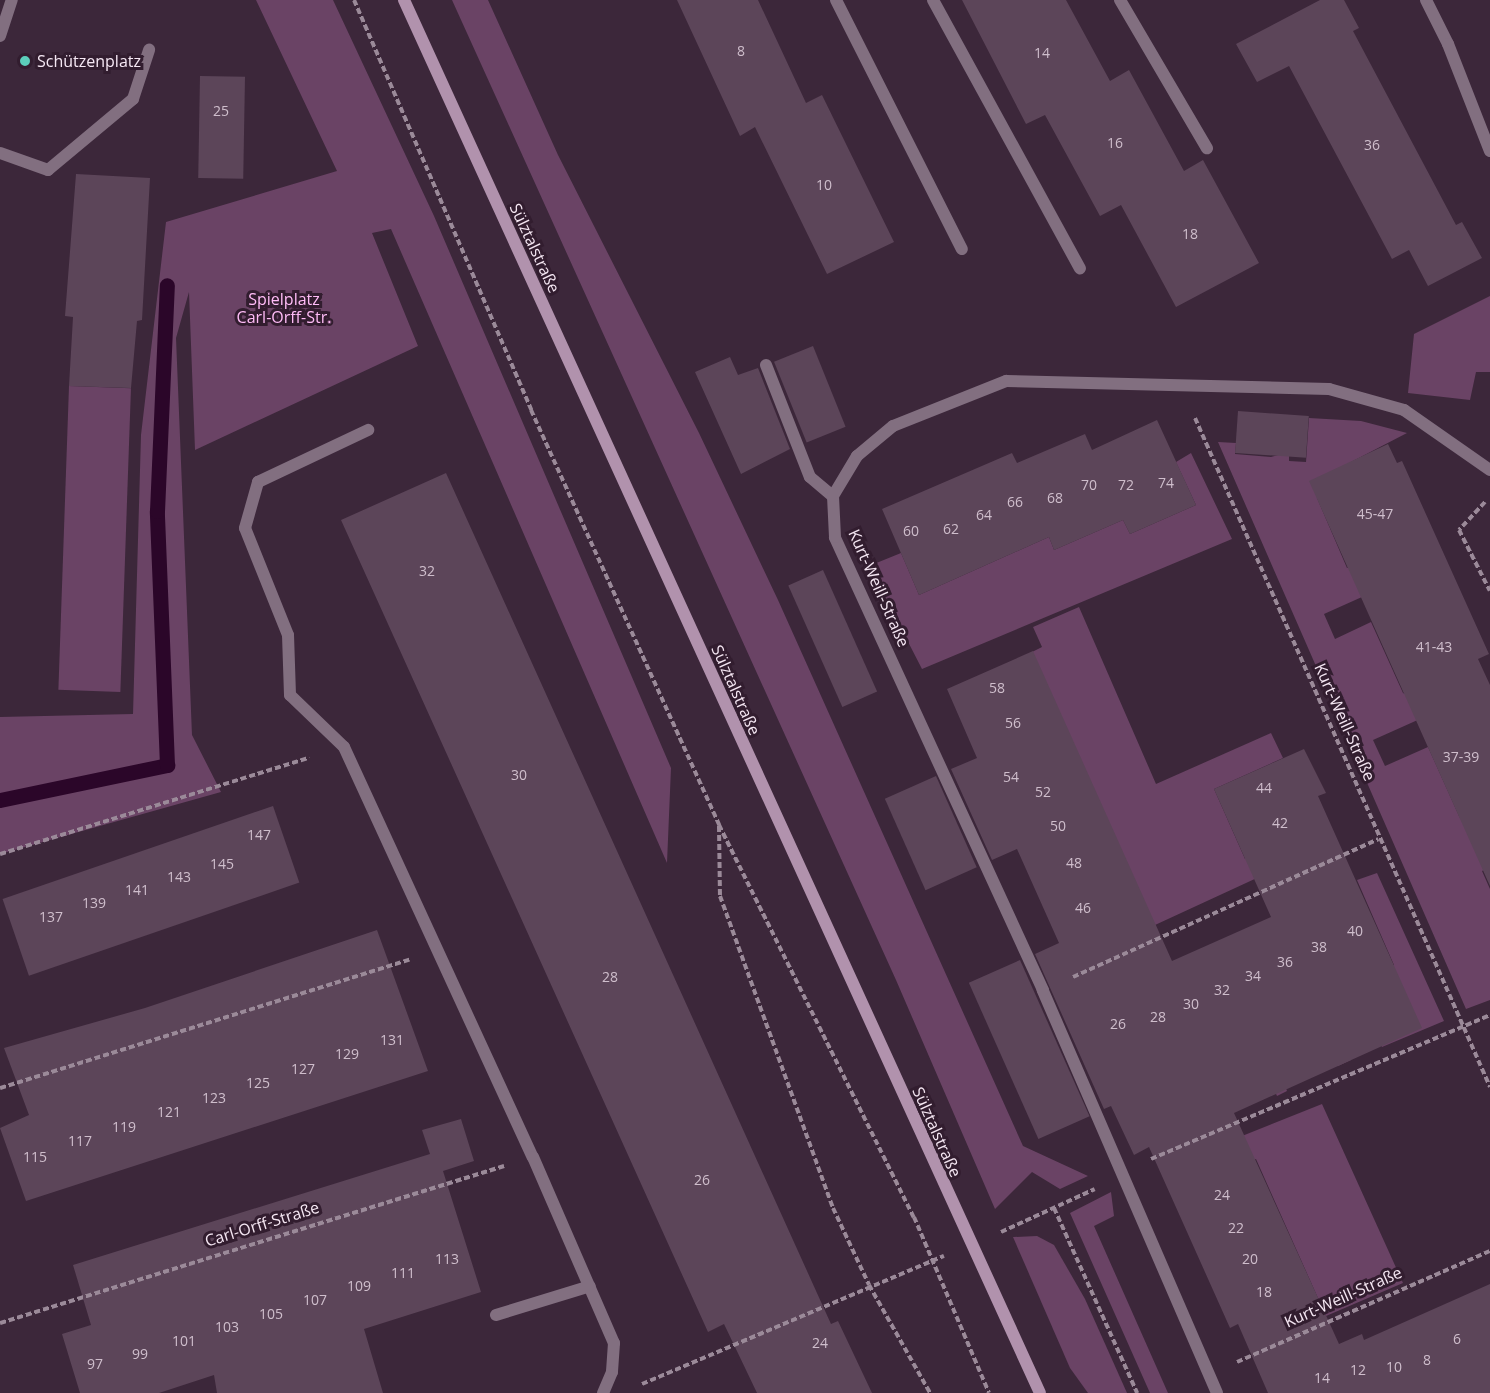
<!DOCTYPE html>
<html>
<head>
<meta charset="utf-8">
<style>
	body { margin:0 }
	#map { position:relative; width:1490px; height:1393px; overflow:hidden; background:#3c273a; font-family:"Open Sans",sans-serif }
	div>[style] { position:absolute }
	.green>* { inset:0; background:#6a4365; transform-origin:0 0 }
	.stream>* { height:15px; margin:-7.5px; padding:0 7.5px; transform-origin:7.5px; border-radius:7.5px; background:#2b0629 }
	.building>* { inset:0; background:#5c4559; transform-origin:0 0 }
	.path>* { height:4px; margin-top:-2px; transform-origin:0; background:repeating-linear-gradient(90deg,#9b8a99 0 6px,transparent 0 9px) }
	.lane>* { height:12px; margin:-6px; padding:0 6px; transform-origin:6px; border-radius:6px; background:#826f80 }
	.street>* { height:12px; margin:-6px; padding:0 6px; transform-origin:6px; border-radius:6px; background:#826f80 }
	.secondary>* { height:12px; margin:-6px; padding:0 6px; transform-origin:6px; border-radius:6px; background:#b192ad }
	.dots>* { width:16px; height:16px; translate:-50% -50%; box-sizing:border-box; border:3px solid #321d2f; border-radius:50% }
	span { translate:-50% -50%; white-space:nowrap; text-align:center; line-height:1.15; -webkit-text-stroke:6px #321d2f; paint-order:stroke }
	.number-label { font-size:14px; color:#cfbecc }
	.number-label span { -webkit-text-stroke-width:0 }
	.poi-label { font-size:16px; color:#f5e7f3 }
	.left { translate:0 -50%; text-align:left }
	.street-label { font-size:16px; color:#f5e7f3 }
	.park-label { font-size:16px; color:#ffbcf7 }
</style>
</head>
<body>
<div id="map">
	<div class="green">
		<div style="clip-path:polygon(256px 0,333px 0,434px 216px,671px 768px,667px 863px,391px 229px,372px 233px,418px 346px,195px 450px,189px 292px,176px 338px,192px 735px,221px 792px,0 854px,0 717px,133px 714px,141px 435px,166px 222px,337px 171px)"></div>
		<div style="clip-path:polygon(452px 0,488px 0,558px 155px,699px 433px,778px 600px,1023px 1146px,1088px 1176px,1060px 1189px,1032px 1172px,995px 1209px,896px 980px)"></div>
		<div style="clip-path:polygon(1490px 296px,1490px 372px,1476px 372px,1470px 400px,1408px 393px,1414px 334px)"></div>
		<div style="left:69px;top:386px;width:62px;height:304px;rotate:2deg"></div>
		<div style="clip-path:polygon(1309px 418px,1361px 421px,1407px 433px,1351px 462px,1317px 498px,1347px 568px,1387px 552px,1382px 588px,1324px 614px,1335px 639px,1371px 622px,1403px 693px,1440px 710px,1373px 740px,1385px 766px,1428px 747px,1459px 816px,1490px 867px,1482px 871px,1490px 889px,1490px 1000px,1466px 1009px,1218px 442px,1236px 443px,1235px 454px,1271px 457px,1289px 452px,1289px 461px,1306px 462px)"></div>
		<div style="clip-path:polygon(1191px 453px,1232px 539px,922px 669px,869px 566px,901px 553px,919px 595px,1049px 537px,1054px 550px,1123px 520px,1130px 534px,1196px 505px,1176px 462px)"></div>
		<div style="clip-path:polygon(1079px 607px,1156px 784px,1271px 733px,1283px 758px,1214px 789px,1245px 859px,1290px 840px,1300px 858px,1155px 925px,1032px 652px,1042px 647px,1033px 627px)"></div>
		<div style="clip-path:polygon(1377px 873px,1444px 1021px,1382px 1047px,1373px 1026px,1342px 1039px,1351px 1060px,1338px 1066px,1330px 1046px,1279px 1071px,1287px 1091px,1277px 1096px,1269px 1078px,1129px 1143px,1090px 1054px,1287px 1011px,1394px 965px,1357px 880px)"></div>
		<div style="clip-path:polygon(1322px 1104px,1403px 1283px,1326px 1316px,1256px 1159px,1231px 1170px,1222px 1144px)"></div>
		<div style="clip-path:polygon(1111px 1192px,1114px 1216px,1094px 1226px,1168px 1393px,1150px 1393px,1070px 1213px)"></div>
		<div style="clip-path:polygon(1037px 1236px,1054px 1245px,1085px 1299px,1127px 1393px,1088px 1393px,1070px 1368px,1013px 1237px)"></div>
	</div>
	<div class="stream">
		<div style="left:0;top:800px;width:171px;rotate:-11.8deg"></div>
		<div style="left:167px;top:765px;width:254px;rotate:-92.3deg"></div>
		<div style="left:157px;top:511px;width:226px;rotate:-87.5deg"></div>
	</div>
	<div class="building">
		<div style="clip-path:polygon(677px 0,758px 0,806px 103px,822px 95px,894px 242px,827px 274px,755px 127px,740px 136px)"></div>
		<div style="clip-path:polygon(962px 0,1066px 0,1110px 81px,1129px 70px,1184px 171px,1203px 160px,1259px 263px,1176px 307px,1121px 205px,1100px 216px,1045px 115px,1026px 124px)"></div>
		<div style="clip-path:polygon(1320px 0,1344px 0,1359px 28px,1353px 31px,1456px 225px,1462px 222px,1482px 258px,1428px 286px,1409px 250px,1392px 259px,1289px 66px,1257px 82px,1236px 44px)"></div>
		<div style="left:200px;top:76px;width:45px;height:102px;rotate:1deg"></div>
		<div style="clip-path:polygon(76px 174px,150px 178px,142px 320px,137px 321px,131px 388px,69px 386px,73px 317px,65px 316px)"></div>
		<div style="left:813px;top:346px;width:87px;height:42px;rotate:68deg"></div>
		<div style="clip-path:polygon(730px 357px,738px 375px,758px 368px,790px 449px,741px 474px,695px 372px)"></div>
		<div style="left:1238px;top:411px;width:71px;height:42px;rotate:4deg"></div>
		<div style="clip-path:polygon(1157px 420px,1196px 505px,1130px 534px,1123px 520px,1054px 550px,1049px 537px,919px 595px,882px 509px,1012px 453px,1017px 463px,1085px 434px,1092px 450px)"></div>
		<div style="clip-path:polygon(1388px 444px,1397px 463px,1402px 461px,1489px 654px,1478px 659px,1490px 685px,1490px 886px,1309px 481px)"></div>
		<div style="clip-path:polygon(446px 473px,831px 1324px,838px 1321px,872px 1393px,757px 1393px,724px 1324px,708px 1332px,341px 520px)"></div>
		<div style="left:823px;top:570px;width:133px;height:38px;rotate:66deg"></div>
		<div style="clip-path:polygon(1033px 651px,1172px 961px,1271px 917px,1214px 789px,1304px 749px,1326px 793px,1318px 796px,1422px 1028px,1234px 1113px,1339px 1344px,1362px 1334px,1364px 1340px,1490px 1284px,1490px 1393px,1268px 1393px,1238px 1324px,1230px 1328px,1149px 1147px,1134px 1155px,1111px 1106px,1104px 1109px,1035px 954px,1059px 943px,1017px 849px,992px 860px,951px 769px,977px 758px,947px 689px)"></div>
		<div style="left:936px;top:776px;width:100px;height:56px;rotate:66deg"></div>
		<div style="left:273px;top:806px;width:81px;height:286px;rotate:71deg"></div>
		<div style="clip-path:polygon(377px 930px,428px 1071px,26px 1201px,0 1128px,29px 1115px,4px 1048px,145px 1008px)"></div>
		<div style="left:1020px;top:960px;width:171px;height:56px;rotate:66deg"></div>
		<div style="clip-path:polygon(461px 1119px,474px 1161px,443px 1171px,481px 1292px,364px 1329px,383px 1393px,217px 1393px,214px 1375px,159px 1393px,80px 1393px,62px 1334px,91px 1325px,73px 1265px,430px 1154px,422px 1130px)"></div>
	</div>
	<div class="path">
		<div style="left:354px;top:0;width:447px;rotate:66.6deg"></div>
		<div style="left:531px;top:410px;width:456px;rotate:65.6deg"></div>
		<div style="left:719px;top:825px;width:438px;rotate:63.6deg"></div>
		<div style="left:914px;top:1217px;width:191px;rotate:66.9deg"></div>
		<div style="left:1195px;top:418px;width:731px;rotate:66.2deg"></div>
		<div style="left:1485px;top:502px;width:38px;rotate:133deg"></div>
		<div style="left:1459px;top:530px;width:68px;rotate:63.1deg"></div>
		<div style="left:719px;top:826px;width:70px;rotate:89.2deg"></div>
		<div style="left:720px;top:896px;width:332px;rotate:70.1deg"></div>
		<div style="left:833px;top:1208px;width:85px;rotate:64.9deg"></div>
		<div style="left:869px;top:1285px;width:124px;rotate:60.5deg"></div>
		<div style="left:0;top:854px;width:324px;rotate:-17.3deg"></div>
		<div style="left:1073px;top:977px;width:335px;rotate:-24.3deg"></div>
		<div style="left:0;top:1088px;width:429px;rotate:-17.4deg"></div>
		<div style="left:1151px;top:1159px;width:368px;rotate:-23deg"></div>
		<div style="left:1054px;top:1208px;width:203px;rotate:65.8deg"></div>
		<div style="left:1001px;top:1232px;width:103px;rotate:-24.6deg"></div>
		<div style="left:0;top:1323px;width:528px;rotate:-17.3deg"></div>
		<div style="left:1237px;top:1362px;width:276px;rotate:-23.7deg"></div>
		<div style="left:642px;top:1384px;width:328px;rotate:-23deg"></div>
	</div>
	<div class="lane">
		<div style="left:836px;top:0;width:279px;rotate:63.2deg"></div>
		<div style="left:933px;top:0;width:306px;rotate:61.3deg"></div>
		<div style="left:1120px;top:0;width:172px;rotate:59.6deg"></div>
		<div style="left:0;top:36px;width:38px;rotate:-72deg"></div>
		<div style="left:766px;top:365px;width:120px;rotate:68.6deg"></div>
		<div style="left:810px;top:477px;width:30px;rotate:40deg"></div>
		<div style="left:290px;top:695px;width:60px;rotate:-91.9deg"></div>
		<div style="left:288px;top:635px;width:115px;rotate:-111.9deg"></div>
		<div style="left:245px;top:528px;width:48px;rotate:-74.2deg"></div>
		<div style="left:258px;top:482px;width:122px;rotate:-25.3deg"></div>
		<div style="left:496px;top:1315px;width:98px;rotate:-17.1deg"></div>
	</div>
	<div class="street">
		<div style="left:1426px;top:0;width:49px;rotate:63.4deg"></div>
		<div style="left:1448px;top:44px;width:115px;rotate:68.6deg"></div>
		<div style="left:0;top:153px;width:51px;rotate:19.5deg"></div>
		<div style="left:48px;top:170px;width:111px;rotate:-39.9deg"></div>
		<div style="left:133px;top:99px;width:52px;rotate:-71.9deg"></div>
		<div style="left:290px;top:695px;width:75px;rotate:43.9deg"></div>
		<div style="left:344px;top:747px;width:451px;rotate:65.3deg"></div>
		<div style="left:533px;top:1157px;width:203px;rotate:66.5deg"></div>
		<div style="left:614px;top:1343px;width:29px;rotate:94deg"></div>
		<div style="left:612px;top:1372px;width:23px;rotate:113deg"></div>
		<div style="left:1217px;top:1393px;width:439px;rotate:-113.4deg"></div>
		<div style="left:1043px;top:990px;width:498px;rotate:-114.7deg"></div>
		<div style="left:835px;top:537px;width:41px;rotate:-92.8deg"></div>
		<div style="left:833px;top:496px;width:47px;rotate:-59deg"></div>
		<div style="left:857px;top:456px;width:47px;rotate:-39.8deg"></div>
		<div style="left:893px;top:426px;width:122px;rotate:-21.7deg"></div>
		<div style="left:1006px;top:381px;width:323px;rotate:1.4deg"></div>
		<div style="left:1329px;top:389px;width:78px;rotate:15.6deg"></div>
		<div style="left:1404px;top:410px;width:105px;rotate:34.9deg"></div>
	</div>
	<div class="secondary">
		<div style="left:404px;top:0;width:1531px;rotate:65.46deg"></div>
	</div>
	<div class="dots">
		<div style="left:25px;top:61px;background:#5ccebb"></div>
	</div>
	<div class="number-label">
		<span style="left:741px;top:51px">8</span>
		<span style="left:1042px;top:53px">14</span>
		<span style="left:221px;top:111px">25</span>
		<span style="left:1115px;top:143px">16</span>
		<span style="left:1372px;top:145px">36</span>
		<span style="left:824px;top:185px">10</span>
		<span style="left:1190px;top:234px">18</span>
		<span style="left:1166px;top:483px">74</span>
		<span style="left:1089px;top:485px">70</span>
		<span style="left:1126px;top:485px">72</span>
		<span style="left:1055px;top:498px">68</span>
		<span style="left:1015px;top:502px">66</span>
		<span style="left:1375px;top:514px">45-47</span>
		<span style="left:984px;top:515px">64</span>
		<span style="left:951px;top:529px">62</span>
		<span style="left:911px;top:531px">60</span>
		<span style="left:427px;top:571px">32</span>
		<span style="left:1434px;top:647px">41-43</span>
		<span style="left:997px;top:688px">58</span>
		<span style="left:1013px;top:723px">56</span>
		<span style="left:1461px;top:757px">37-39</span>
		<span style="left:519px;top:775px">30</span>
		<span style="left:1011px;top:777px">54</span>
		<span style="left:1264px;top:788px">44</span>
		<span style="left:1043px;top:792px">52</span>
		<span style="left:1280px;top:823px">42</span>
		<span style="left:1058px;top:826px">50</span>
		<span style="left:259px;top:835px">147</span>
		<span style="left:1074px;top:863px">48</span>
		<span style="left:222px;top:864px">145</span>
		<span style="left:179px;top:877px">143</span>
		<span style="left:137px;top:890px">141</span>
		<span style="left:94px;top:903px">139</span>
		<span style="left:1083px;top:908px">46</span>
		<span style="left:51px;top:917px">137</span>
		<span style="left:1355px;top:931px">40</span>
		<span style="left:1319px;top:947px">38</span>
		<span style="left:1285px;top:962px">36</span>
		<span style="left:1253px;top:976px">34</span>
		<span style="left:610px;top:977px">28</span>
		<span style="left:1222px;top:990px">32</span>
		<span style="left:1191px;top:1004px">30</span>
		<span style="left:1158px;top:1017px">28</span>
		<span style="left:1118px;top:1024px">26</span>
		<span style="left:392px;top:1040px">131</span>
		<span style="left:347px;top:1054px">129</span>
		<span style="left:303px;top:1069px">127</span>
		<span style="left:258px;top:1083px">125</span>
		<span style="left:214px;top:1098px">123</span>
		<span style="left:169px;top:1112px">121</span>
		<span style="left:124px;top:1127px">119</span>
		<span style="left:80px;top:1141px">117</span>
		<span style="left:35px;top:1157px">115</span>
		<span style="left:702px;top:1180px">26</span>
		<span style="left:1222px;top:1195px">24</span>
		<span style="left:1236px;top:1228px">22</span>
		<span style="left:447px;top:1259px">113</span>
		<span style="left:1250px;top:1259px">20</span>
		<span style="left:403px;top:1273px">111</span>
		<span style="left:359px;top:1286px">109</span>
		<span style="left:1264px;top:1292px">18</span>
		<span style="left:315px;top:1300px">107</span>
		<span style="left:271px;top:1314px">105</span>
		<span style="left:227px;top:1327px">103</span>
		<span style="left:1457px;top:1339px">6</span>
		<span style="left:184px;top:1341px">101</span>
		<span style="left:820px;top:1343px">24</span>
		<span style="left:140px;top:1354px">99</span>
		<span style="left:1427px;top:1360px">8</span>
		<span style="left:95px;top:1364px">97</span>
		<span style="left:1394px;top:1367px">10</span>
		<span style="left:1358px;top:1370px">12</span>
		<span style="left:1322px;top:1378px">14</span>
	</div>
	<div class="poi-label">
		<span class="left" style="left:37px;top:61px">Schützenplatz</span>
	</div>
	<div class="street-label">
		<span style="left:535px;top:248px;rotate:65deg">Sülztalstraße</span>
		<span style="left:879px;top:588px;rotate:66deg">Kurt-Weill-Straße</span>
		<span style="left:736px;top:690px;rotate:66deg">Sülztalstraße</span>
		<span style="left:1345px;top:722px;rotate:66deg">Kurt-Weill-Straße</span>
		<span style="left:937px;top:1132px;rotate:66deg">Sülztalstraße</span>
		<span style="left:262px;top:1224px;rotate:-17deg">Carl-Orff-Straße</span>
		<span style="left:1343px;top:1297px;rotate:-24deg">Kurt-Weill-Straße</span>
	</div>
	<div class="park-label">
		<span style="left:284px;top:308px">Spielplatz<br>Carl-Orff-Str.</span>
	</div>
</div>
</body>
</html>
